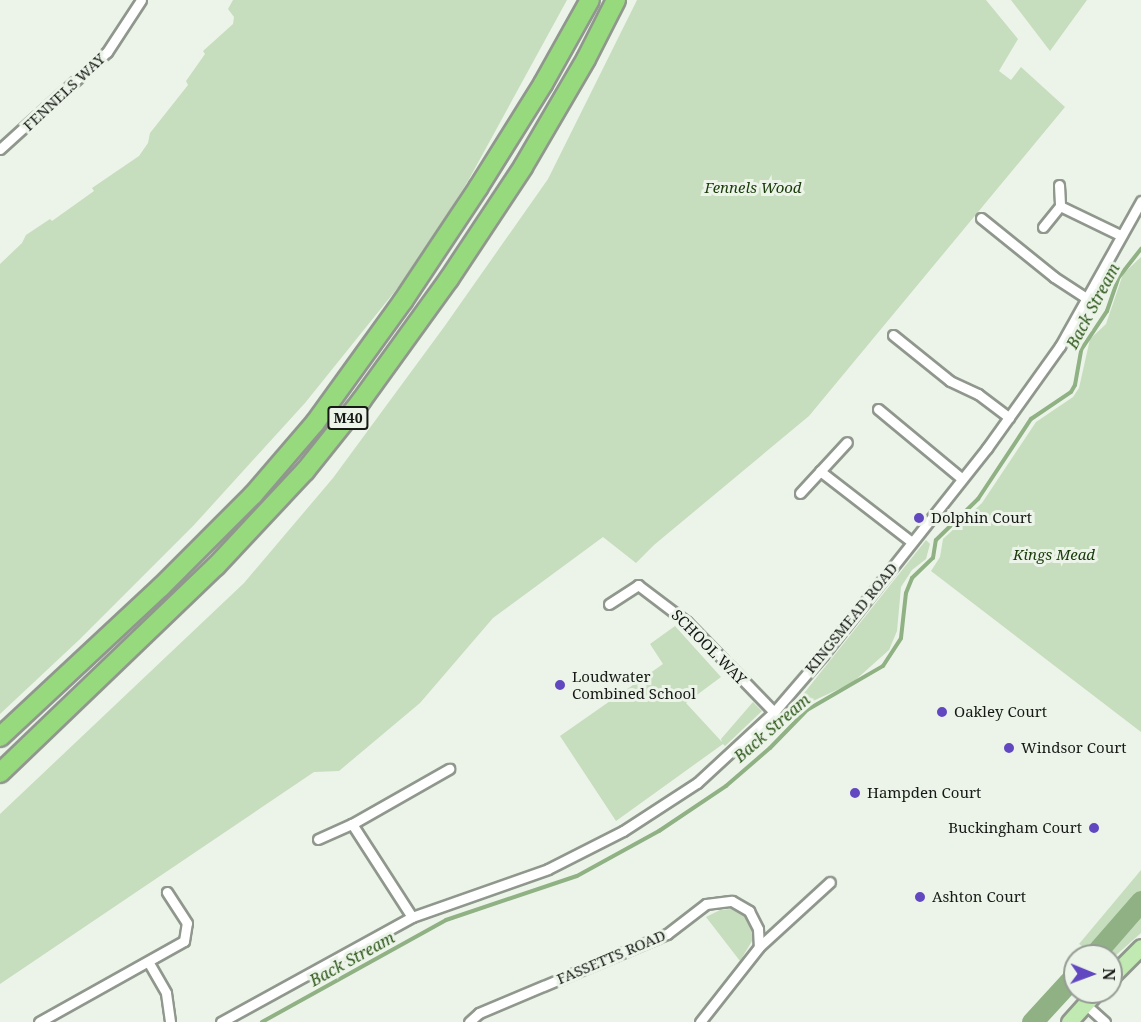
<!DOCTYPE html>
<html>
<head>
<meta charset="utf-8">
<style>
	body { margin:0 }
	#map { position:relative; width:1141px; height:1022px; overflow:hidden; background:#ecf4e9; font-family:"Noto Serif",serif }
	div>[style] { position:absolute }
	.green>* { inset:0; background:#c6ddbe }
	.stream>* { height:4px; margin:-2px; padding:0 2px; transform-origin:2px; border-radius:2px; background:#8fb183 }
	.river>* { height:21px; margin:-10.5px; padding:0 10.5px; transform-origin:10.5px; border-radius:10.5px; background:#8fb183 }
	.roads { filter:drop-shadow(2px 0 #90978d) drop-shadow(-2px 0 #90978d) drop-shadow(0 2px #90978d) drop-shadow(0 -2px #90978d) }
	.street>* { height:9px; margin:-4.5px; padding:0 4.5px; transform-origin:4.5px; border-radius:4.5px; background:#fff }
	.primary>* { height:15px; margin:-7.5px; padding:0 7.5px; transform-origin:7.5px; border-radius:7.5px; background:#c1e9b2 }
	.highway>* { height:18px; margin:-9px; padding:0 9px; transform-origin:9px; border-radius:9px; background:#97da7e }
	.dots>* { width:16px; height:16px; translate:-50% -50%; box-sizing:border-box; border:3px solid #ecf4e9; border-radius:50% }
	span { translate:-50% -50%; white-space:nowrap; text-align:center; line-height:1.15; -webkit-text-stroke:6px #ecf4e9; paint-order:stroke }
	.shield-label span { padding:2px 4px; background:#ecf4e9; border:2px solid; border-radius:4px; -webkit-text-stroke-width:0 }
	.shield-label { font-size:14px; color:#161915; font-weight:700 }
	.street-label { font-size:15px; color:#161915 }
	.park-label { font-size:15px; color:#193a09; font-style:italic }
	.poi-label { font-size:15px; color:#161915 }
	.left { translate:0 -50%; text-align:left }
	.right { translate:-100% -50%; text-align:right }
	.water-label { font-size:16px; color:#2c5718; font-style:italic }
	.north { position:absolute; left:1063px; top:944px; width:60px; height:60px; box-sizing:border-box; background:#ecf4e9; border:2px solid #969c94; border-radius:50%; rotate:91deg; font-size:16px; font-weight:700; line-height:24px; text-align:center; color:#161915 }
	.north::after { content:''; display:block; margin:auto; width:21px; height:27px; background:#6148c1; clip-path:polygon(50% 0,100% 100%,50% 72%,0 100%) }
</style>
</head>
<body>
<div id="map">
	<div class="green">
		<div style="clip-path:polygon(233px 0,567px 0,468px 181px,412px 270px,305px 403px,194px 525px,79px 640px,0 714px,0 264px,22px 243px,26px 235px,50px 219px,52px 221px,94px 191px,92px 188px,139px 156px,148px 143px,150px 133px,188px 85px,186px 81px,205px 54px,203px 51px,233px 24px,234px 17px,228px 9px)"></div>
		<div style="clip-path:polygon(637px 0,986px 0,1018px 39px,999px 71px,1011px 80px,1021px 67px,1065px 107px,809px 416px,654px 545px,636px 563px,603px 537px,493px 618px,420px 703px,339px 771px,314px 772px,0 984px,0 814px,244px 583px,333px 478px,444px 327px,548px 179px)"></div>
		<div style="clip-path:polygon(1011px 0,1087px 0,1050px 51px)"></div>
		<div style="clip-path:polygon(1141px 257px,1141px 732px,931px 571px,940px 557px,943px 539px,982px 503px,1036px 422px,1073px 397px,1079px 388px,1090px 339px,1106px 324px,1123px 274px)"></div>
		<div style="clip-path:polygon(926px 540px,930px 544px,926px 559px,912px 570px,901px 587px,897px 631px,889px 650px,852px 683px,802px 706px,797px 702px)"></div>
		<div style="clip-path:polygon(675px 626px,721px 677px,686px 703px,722px 742px,721px 739px,753px 702px,762px 711px,725px 746px,723px 744px,616px 821px,560px 736px,663px 664px,650px 644px)"></div>
		<div style="clip-path:polygon(1141px 870px,1141px 897px,1093px 953px,1079px 944px)"></div>
		<div style="clip-path:polygon(731px 909px,744px 915px,752px 931px,752px 941px,740px 961px,706px 917px,720px 910px)"></div>
		<div style="clip-path:polygon(1141px 916px,1141px 933px,1115px 956px,1107px 956px)"></div>
	</div>
	<div class="stream">
		<div style="left:262px;top:1022px;width:210px;rotate:-29deg"></div>
		<div style="left:446px;top:920px;width:138px;rotate:-18.6deg"></div>
		<div style="left:577px;top:876px;width:94px;rotate:-28.8deg"></div>
		<div style="left:659px;top:831px;width:81px;rotate:-33.9deg"></div>
		<div style="left:726px;top:786px;width:58px;rotate:-40.8deg"></div>
		<div style="left:770px;top:748px;width:53px;rotate:-45.8deg"></div>
		<div style="left:807px;top:710px;width:88px;rotate:-30.1deg"></div>
		<div style="left:883px;top:666px;width:33px;rotate:-57deg"></div>
		<div style="left:901px;top:638px;width:45px;rotate:-83.7deg"></div>
		<div style="left:906px;top:593px;width:16px;rotate:-68deg"></div>
		<div style="left:912px;top:578px;width:29px;rotate:-44deg"></div>
		<div style="left:933px;top:558px;width:18px;rotate:-81deg"></div>
		<div style="left:936px;top:540px;width:59px;rotate:-44.3deg"></div>
		<div style="left:978px;top:499px;width:96px;rotate:-56.5deg"></div>
		<div style="left:1031px;top:419px;width:48px;rotate:-34deg"></div>
		<div style="left:1071px;top:392px;width:8px;rotate:-60deg"></div>
		<div style="left:1075px;top:385px;width:36px;rotate:-80deg"></div>
		<div style="left:1081px;top:350px;width:47px;rotate:-56.3deg"></div>
		<div style="left:1107px;top:311px;width:36px;rotate:-71deg"></div>
		<div style="left:1119px;top:277px;width:36px;rotate:-52deg"></div>
	</div>
	<div class="river">
		<div style="left:1093px;top:956px;width:73px;rotate:-48.9deg"></div>
		<div style="left:1032px;top:1022px;width:64px;rotate:-47.5deg"></div>
	</div>
	<div class="roads">
		<div class="street">
			<div style="left:0;top:149px;width:144px;rotate:-42.2deg"></div>
			<div style="left:107px;top:52px;width:62px;rotate:-56.8deg"></div>
			<div style="left:1059px;top:185px;width:21px;rotate:87deg"></div>
			<div style="left:1060px;top:206px;width:67px;rotate:25.8deg"></div>
			<div style="left:981px;top:218px;width:94px;rotate:38.9deg"></div>
			<div style="left:1054px;top:277px;width:38px;rotate:33deg"></div>
			<div style="left:1043px;top:227px;width:27px;rotate:-51deg"></div>
			<div style="left:893px;top:335px;width:73px;rotate:38.9deg"></div>
			<div style="left:950px;top:381px;width:31px;rotate:25deg"></div>
			<div style="left:978px;top:394px;width:39px;rotate:37deg"></div>
			<div style="left:878px;top:409px;width:108px;rotate:39.7deg"></div>
			<div style="left:820px;top:471px;width:116px;rotate:37.7deg"></div>
			<div style="left:800px;top:493px;width:69px;rotate:-47.3deg"></div>
			<div style="left:609px;top:604px;width:35px;rotate:-33deg"></div>
			<div style="left:638px;top:585px;width:61px;rotate:37.1deg"></div>
			<div style="left:687px;top:622px;width:125px;rotate:46deg"></div>
			<div style="left:318px;top:839px;width:37px;rotate:-24deg"></div>
			<div style="left:412px;top:917px;width:111px;rotate:-122.8deg"></div>
			<div style="left:352px;top:824px;width:112px;rotate:-29.6deg"></div>
			<div style="left:149px;top:963px;width:34px;rotate:60deg"></div>
			<div style="left:166px;top:993px;width:29px;rotate:82deg"></div>
			<div style="left:1085px;top:1004px;width:27px;rotate:42deg"></div>
			<div style="left:39px;top:1022px;width:166px;rotate:-29.2deg"></div>
			<div style="left:184px;top:941px;width:18px;rotate:-81deg"></div>
			<div style="left:187px;top:923px;width:37px;rotate:-123deg"></div>
			<div style="left:221px;top:1022px;width:218px;rotate:-28.8deg"></div>
			<div style="left:412px;top:917px;width:144px;rotate:-19.4deg"></div>
			<div style="left:548px;top:869px;width:84px;rotate:-26.9deg"></div>
			<div style="left:623px;top:831px;width:88px;rotate:-33deg"></div>
			<div style="left:697px;top:783px;width:105px;rotate:-42.7deg"></div>
			<div style="left:774px;top:712px;width:75px;rotate:-49.3deg"></div>
			<div style="left:823px;top:655px;width:264px;rotate:-51.6deg"></div>
			<div style="left:987px;top:448px;width:125px;rotate:-54.4deg"></div>
			<div style="left:1060px;top:346px;width:166px;rotate:-60.8deg"></div>
			<div style="left:469px;top:1022px;width:13px;rotate:-42deg"></div>
			<div style="left:479px;top:1013px;width:204px;rotate:-22.8deg"></div>
			<div style="left:667px;top:934px;width:49px;rotate:-37.6deg"></div>
			<div style="left:706px;top:904px;width:26px;rotate:-7deg"></div>
			<div style="left:732px;top:901px;width:20px;rotate:30deg"></div>
			<div style="left:749px;top:911px;width:20px;rotate:63deg"></div>
			<div style="left:758px;top:929px;width:18px;rotate:87deg"></div>
			<div style="left:700px;top:1022px;width:95px;rotate:-51.8deg"></div>
			<div style="left:759px;top:947px;width:96px;rotate:-42.5deg"></div>
		</div>
		<div class="primary">
			<div style="left:1111px;top:977px;width:42px;rotate:-45deg"></div>
			<div style="left:1069px;top:1022px;width:40px;rotate:-48deg"></div>
		</div>
		<div class="highway">
			<div style="left:0;top:737px;width:220px;rotate:-43deg"></div>
			<div style="left:161px;top:587px;width:130px;rotate:-45deg"></div>
			<div style="left:253px;top:495px;width:95px;rotate:-49.3deg"></div>
			<div style="left:315px;top:423px;width:150px;rotate:-54.2deg"></div>
			<div style="left:403px;top:301px;width:136px;rotate:-56.4deg"></div>
			<div style="left:478px;top:188px;width:123px;rotate:-58deg"></div>
			<div style="left:543px;top:84px;width:96px;rotate:-60.8deg"></div>
			<div style="left:0;top:773px;width:299px;rotate:-43.8deg"></div>
			<div style="left:216px;top:566px;width:130px;rotate:-46.9deg"></div>
			<div style="left:305px;top:471px;width:90px;rotate:-51.3deg"></div>
			<div style="left:361px;top:401px;width:150px;rotate:-54.2deg"></div>
			<div style="left:449px;top:279px;width:134px;rotate:-56.5deg"></div>
			<div style="left:523px;top:167px;width:125px;rotate:-59.7deg"></div>
			<div style="left:586px;top:59px;width:66px;rotate:-63deg"></div>
		</div>
	</div>
	<div class="dots">
		<div style="left:919px;top:518px;background:#6148c1"></div>
		<div style="left:560px;top:685px;background:#6148c1"></div>
		<div style="left:942px;top:712px;background:#6148c1"></div>
		<div style="left:1009px;top:748px;background:#6148c1"></div>
		<div style="left:855px;top:793px;background:#6148c1"></div>
		<div style="left:1094px;top:828px;background:#6148c1"></div>
		<div style="left:920px;top:897px;background:#6148c1"></div>
	</div>
	<div class="shield-label">
		<span style="left:348px;top:418px">M40</span>
	</div>
	<div class="street-label">
		<span style="left:64px;top:92px;rotate:-43deg">FENNELS WAY</span>
		<span style="left:851px;top:618px;rotate:-51deg">KINGSMEAD ROAD</span>
		<span style="left:709px;top:647px;rotate:45deg">SCHOOL WAY</span>
		<span style="left:611px;top:957px;rotate:-23deg">FASSETTS ROAD</span>
	</div>
	<div class="park-label">
		<span style="left:753px;top:188px">Fennels Wood</span>
		<span style="left:1054px;top:555px">Kings Mead</span>
	</div>
	<div class="poi-label">
		<span class="left" style="left:931px;top:518px">Dolphin Court</span>
		<span class="left" style="left:572px;top:685px">Loudwater<br>Combined School</span>
		<span class="left" style="left:954px;top:712px">Oakley Court</span>
		<span class="left" style="left:1021px;top:748px">Windsor Court</span>
		<span class="left" style="left:867px;top:793px">Hampden Court</span>
		<span class="right" style="left:1082px;top:828px">Buckingham Court</span>
		<span class="left" style="left:932px;top:897px">Ashton Court</span>
	</div>
	<div class="water-label">
		<span style="left:1093px;top:306px;rotate:-62deg">Back Stream</span>
		<span style="left:772px;top:728px;rotate:-41deg">Back Stream</span>
		<span style="left:352px;top:959px;rotate:-29deg">Back Stream</span>
	</div>
	<div class="north">N</div>
</div>
</body>
</html>
